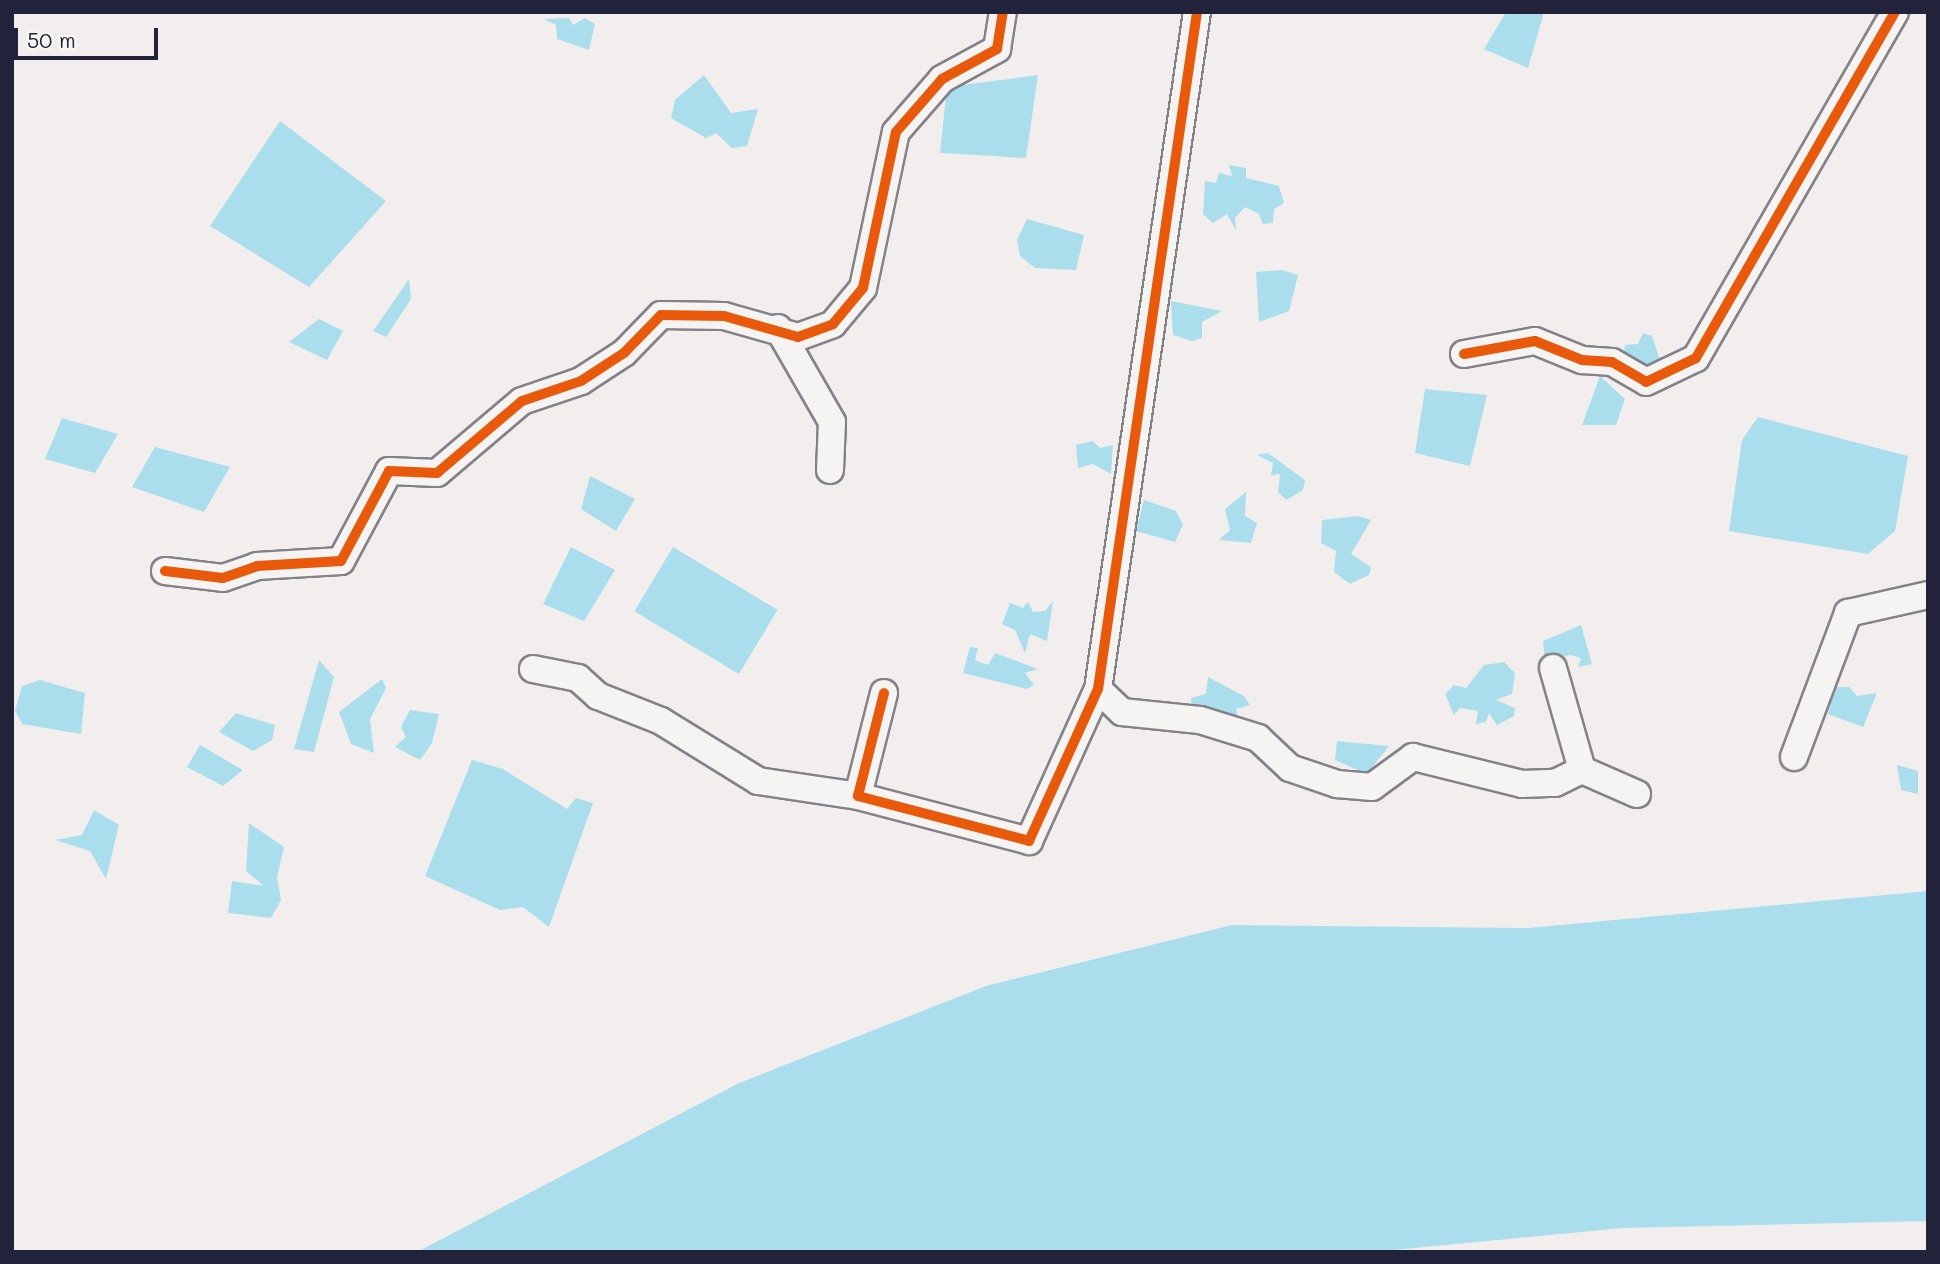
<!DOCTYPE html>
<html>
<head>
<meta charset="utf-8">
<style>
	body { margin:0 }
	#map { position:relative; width:1940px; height:1264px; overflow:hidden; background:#f3eeee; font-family:Mali,sans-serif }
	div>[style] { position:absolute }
	.water>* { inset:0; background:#aadeec; transform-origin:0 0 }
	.roads { filter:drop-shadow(2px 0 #848287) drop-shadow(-2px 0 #848287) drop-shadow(0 2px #848287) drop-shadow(0 -2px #848287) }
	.minor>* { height:26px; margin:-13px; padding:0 13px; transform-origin:13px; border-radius:13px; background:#f5f4f2 }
	.cycleway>* { height:10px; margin:-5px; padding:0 5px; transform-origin:5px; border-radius:5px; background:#e8590c }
	span { translate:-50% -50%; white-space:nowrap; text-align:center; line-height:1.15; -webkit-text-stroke:5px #f6f6f2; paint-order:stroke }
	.frame { position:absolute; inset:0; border:14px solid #22223b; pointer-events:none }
	.scale { position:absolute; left:14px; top:28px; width:144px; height:32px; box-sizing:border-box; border:4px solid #22223b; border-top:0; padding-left:9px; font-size:21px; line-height:24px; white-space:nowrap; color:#22223b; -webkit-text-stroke:5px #f6f6f2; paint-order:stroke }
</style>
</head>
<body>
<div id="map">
	<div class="water">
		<div style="clip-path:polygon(1506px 12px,1544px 12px,1528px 68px,1484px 49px)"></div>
		<div style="clip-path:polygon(569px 18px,573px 25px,585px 18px,595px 24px,589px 50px,557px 39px,556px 25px,544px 19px)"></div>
		<div style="clip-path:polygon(704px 75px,731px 113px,758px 109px,747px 146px,732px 148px,716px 133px,706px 138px,671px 118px,675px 100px)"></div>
		<div style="clip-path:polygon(1038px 75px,1026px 158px,940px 153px,947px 87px)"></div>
		<div style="clip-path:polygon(280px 121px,386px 201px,309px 287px,210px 226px)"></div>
		<div style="clip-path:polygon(1229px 165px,1246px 168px,1246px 178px,1279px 186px,1284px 203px,1274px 209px,1273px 223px,1263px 224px,1259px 214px,1245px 207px,1235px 218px,1236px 230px,1227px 214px,1213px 223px,1203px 214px,1205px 181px,1216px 183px,1219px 173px,1232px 176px)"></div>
		<div style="clip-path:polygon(1027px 219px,1084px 235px,1076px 270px,1035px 268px,1020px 256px,1017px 240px)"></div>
		<div style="clip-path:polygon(1282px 270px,1298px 275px,1289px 311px,1259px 322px,1256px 272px)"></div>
		<div style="clip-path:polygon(409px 279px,411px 299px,386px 337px,373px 331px)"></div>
		<div style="clip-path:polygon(1171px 301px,1222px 311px,1202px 322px,1202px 338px,1192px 341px,1173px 335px)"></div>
		<div style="clip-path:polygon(319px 319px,343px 331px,327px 360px,289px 342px)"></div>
		<div style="clip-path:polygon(1643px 333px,1652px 336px,1659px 357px,1669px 358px,1647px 370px,1623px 360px,1625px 345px,1638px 344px)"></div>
		<div style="clip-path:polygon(1600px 376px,1625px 399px,1616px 425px,1582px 425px)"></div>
		<div style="clip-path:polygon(1425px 389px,1487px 395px,1470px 466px,1415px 453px)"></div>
		<div style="clip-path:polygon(1758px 417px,1908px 456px,1895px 531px,1868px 554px,1729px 531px,1742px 440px)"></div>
		<div style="clip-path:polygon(62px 418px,118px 434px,95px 473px,45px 459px)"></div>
		<div style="clip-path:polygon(1093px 441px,1100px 448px,1113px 445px,1111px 474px,1093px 464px,1078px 468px,1076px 445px)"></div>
		<div style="clip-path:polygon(155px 447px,230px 467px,204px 512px,132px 487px)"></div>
		<div style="clip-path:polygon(1268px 453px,1305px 480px,1303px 490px,1286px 500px,1278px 492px,1280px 474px,1271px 475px,1273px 463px,1257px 455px)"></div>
		<div style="clip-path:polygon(590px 476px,635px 499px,616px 531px,581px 509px)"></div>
		<div style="clip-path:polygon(1246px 492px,1245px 516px,1257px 523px,1251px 543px,1219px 540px,1230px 530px,1225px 509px)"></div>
		<div style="clip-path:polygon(1144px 500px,1176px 511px,1183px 525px,1175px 542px,1136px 531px)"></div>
		<div style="clip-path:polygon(1358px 516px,1371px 520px,1351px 554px,1371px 567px,1369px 575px,1350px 584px,1334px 572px,1336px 551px,1321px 543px,1322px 520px)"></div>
		<div style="clip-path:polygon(571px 547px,615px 570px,584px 621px,543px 604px)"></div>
		<div style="left:673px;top:547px;width:122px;height:75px;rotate:31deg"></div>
		<div style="clip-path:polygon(1053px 601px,1047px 641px,1030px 634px,1025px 653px,1015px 630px,1002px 624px,1010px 603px,1023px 608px,1028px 602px,1033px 612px,1045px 611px)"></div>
		<div style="clip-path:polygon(1581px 625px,1592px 664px,1578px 667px,1581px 658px,1571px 655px,1545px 661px,1543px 641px)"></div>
		<div style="clip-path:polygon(970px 647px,978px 648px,975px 660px,988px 665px,995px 653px,1038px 669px,1025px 673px,1034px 685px,1027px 689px,963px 673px)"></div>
		<div style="clip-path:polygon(319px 660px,334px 677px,314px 752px,294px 749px)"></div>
		<div style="clip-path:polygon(1504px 662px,1515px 673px,1512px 694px,1496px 700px,1515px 708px,1514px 716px,1497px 725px,1489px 713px,1486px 722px,1476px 724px,1478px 711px,1460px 708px,1454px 715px,1445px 694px,1454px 685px,1466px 688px,1484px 665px)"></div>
		<div style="clip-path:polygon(1208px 677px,1244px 696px,1250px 705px,1236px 709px,1238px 719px,1223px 711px,1217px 719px,1207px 708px,1192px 711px,1191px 698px,1206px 694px)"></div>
		<div style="clip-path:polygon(382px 679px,386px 688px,370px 719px,374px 753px,351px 744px,339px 712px)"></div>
		<div style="clip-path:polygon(40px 680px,85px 693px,81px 734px,22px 724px,15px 711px,22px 686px)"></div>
		<div style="clip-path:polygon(1835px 687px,1849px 687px,1857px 696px,1877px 693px,1863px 727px,1828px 714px)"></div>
		<div style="clip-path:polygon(410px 710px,439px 714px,432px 743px,420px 760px,395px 747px,406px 737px,401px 727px)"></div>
		<div style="clip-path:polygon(236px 713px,275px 725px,272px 740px,253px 751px,219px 732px)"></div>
		<div style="clip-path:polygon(1337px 741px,1389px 746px,1367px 774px,1335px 760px)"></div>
		<div style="clip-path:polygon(200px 745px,243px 770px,223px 786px,187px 767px)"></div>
		<div style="clip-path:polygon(472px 760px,503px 769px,567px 809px,576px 798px,593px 803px,549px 927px,523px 907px,500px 910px,425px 876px)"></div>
		<div style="clip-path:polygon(1897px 765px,1918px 771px,1918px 794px,1901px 790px)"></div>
		<div style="clip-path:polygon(94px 810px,119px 825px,106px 879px,90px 851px,55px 840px,82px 835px)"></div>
		<div style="clip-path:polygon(249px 823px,284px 847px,277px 877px,281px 900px,271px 918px,228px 913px,232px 881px,264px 886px,246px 871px)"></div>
		<div style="clip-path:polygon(1928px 891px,1928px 1221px,1623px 1228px,1373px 1252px,417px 1252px,739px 1083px,986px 986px,1232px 925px,1528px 928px)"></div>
	</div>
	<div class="roads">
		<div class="minor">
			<div style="left:778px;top:328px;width:108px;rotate:60.1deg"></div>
			<div style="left:832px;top:422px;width:48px;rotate:92.4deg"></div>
			<div style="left:1464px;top:354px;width:72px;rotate:-10.4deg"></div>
			<div style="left:1535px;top:341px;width:51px;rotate:22deg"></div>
			<div style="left:1582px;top:360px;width:30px;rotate:4deg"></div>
			<div style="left:1612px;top:362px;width:39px;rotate:30deg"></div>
			<div style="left:1646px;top:382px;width:55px;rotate:-25.6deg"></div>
			<div style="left:1696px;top:358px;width:399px;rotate:-60.1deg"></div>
			<div style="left:165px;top:571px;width:58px;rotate:6.9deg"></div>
			<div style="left:223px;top:578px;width:36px;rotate:-19deg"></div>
			<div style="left:257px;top:566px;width:84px;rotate:-3.4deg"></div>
			<div style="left:341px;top:561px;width:102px;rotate:-61.9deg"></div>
			<div style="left:389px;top:471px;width:48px;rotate:2.4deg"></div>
			<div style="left:437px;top:473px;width:111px;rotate:-40.3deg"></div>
			<div style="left:522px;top:401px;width:62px;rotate:-18.7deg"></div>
			<div style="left:581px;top:381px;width:51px;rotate:-33.1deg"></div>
			<div style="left:624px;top:353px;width:53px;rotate:-45.8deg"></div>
			<div style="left:661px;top:315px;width:63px;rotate:0.9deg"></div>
			<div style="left:724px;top:316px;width:77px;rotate:15.8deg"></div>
			<div style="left:798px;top:337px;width:37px;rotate:-20deg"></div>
			<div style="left:833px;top:324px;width:47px;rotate:-50.2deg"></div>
			<div style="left:863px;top:288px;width:159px;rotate:-78.1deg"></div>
			<div style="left:896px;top:132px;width:70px;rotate:-49deg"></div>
			<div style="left:942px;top:79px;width:63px;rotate:-28.6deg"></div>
			<div style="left:997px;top:49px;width:37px;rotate:-81deg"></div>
			<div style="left:1553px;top:668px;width:106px;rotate:74.1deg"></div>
			<div style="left:533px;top:669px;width:46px;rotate:11.3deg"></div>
			<div style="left:578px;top:678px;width:27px;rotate:42deg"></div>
			<div style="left:598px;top:696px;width:68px;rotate:21.6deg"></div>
			<div style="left:661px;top:721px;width:114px;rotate:31.7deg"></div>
			<div style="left:758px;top:781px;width:101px;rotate:8.5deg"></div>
			<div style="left:1098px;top:689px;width:33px;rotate:44deg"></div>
			<div style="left:1122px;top:712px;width:78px;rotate:5.9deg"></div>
			<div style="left:1200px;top:720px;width:61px;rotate:17.2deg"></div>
			<div style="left:1258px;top:738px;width:44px;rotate:43.2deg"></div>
			<div style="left:1290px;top:768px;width:50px;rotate:18.8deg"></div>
			<div style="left:1337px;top:784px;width:35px;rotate:5deg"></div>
			<div style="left:1372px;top:787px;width:51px;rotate:-36.2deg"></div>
			<div style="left:1413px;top:757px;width:112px;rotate:13.9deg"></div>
			<div style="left:1522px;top:784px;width:33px;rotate:-2deg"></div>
			<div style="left:1555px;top:783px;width:30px;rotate:-26deg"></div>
			<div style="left:1582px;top:770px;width:60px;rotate:23.6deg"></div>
			<div style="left:884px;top:693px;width:106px;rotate:104.2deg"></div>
			<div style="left:858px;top:796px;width:177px;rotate:14.7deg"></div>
			<div style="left:1029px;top:841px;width:167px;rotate:-65.6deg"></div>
			<div style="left:1098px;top:689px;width:684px;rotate:-81.68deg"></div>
			<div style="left:1794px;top:757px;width:154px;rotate:-69.4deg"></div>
			<div style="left:1848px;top:613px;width:82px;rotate:-12.7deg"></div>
		</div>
	</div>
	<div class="cycleway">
		<div style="left:1464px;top:354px;width:72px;rotate:-10.4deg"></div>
		<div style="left:1535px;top:341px;width:51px;rotate:22deg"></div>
		<div style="left:1582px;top:360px;width:30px;rotate:4deg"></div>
		<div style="left:1612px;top:362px;width:39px;rotate:30deg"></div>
		<div style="left:1646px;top:382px;width:55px;rotate:-25.6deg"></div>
		<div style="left:1696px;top:358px;width:399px;rotate:-60.1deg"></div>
		<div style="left:165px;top:571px;width:58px;rotate:6.9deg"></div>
		<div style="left:223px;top:578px;width:36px;rotate:-19deg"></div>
		<div style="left:257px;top:566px;width:84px;rotate:-3.4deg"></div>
		<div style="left:341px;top:561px;width:102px;rotate:-61.9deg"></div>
		<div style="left:389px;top:471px;width:48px;rotate:2.4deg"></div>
		<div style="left:437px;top:473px;width:111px;rotate:-40.3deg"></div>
		<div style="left:522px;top:401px;width:62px;rotate:-18.7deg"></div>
		<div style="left:581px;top:381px;width:51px;rotate:-33.1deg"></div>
		<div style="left:624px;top:353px;width:53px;rotate:-45.8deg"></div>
		<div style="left:661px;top:315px;width:63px;rotate:0.9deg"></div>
		<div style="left:724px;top:316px;width:77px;rotate:15.8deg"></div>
		<div style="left:798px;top:337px;width:37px;rotate:-20deg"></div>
		<div style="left:833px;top:324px;width:47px;rotate:-50.2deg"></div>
		<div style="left:863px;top:288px;width:159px;rotate:-78.1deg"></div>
		<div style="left:896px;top:132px;width:70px;rotate:-49deg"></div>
		<div style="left:942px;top:79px;width:63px;rotate:-28.6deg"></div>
		<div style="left:997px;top:49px;width:37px;rotate:-81deg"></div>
		<div style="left:884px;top:693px;width:106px;rotate:104.2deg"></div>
		<div style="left:858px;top:796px;width:177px;rotate:14.7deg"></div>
		<div style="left:1029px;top:841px;width:167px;rotate:-65.6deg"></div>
		<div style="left:1098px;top:689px;width:684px;rotate:-81.68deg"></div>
	</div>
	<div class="frame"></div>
	<div class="scale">50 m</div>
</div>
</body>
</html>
